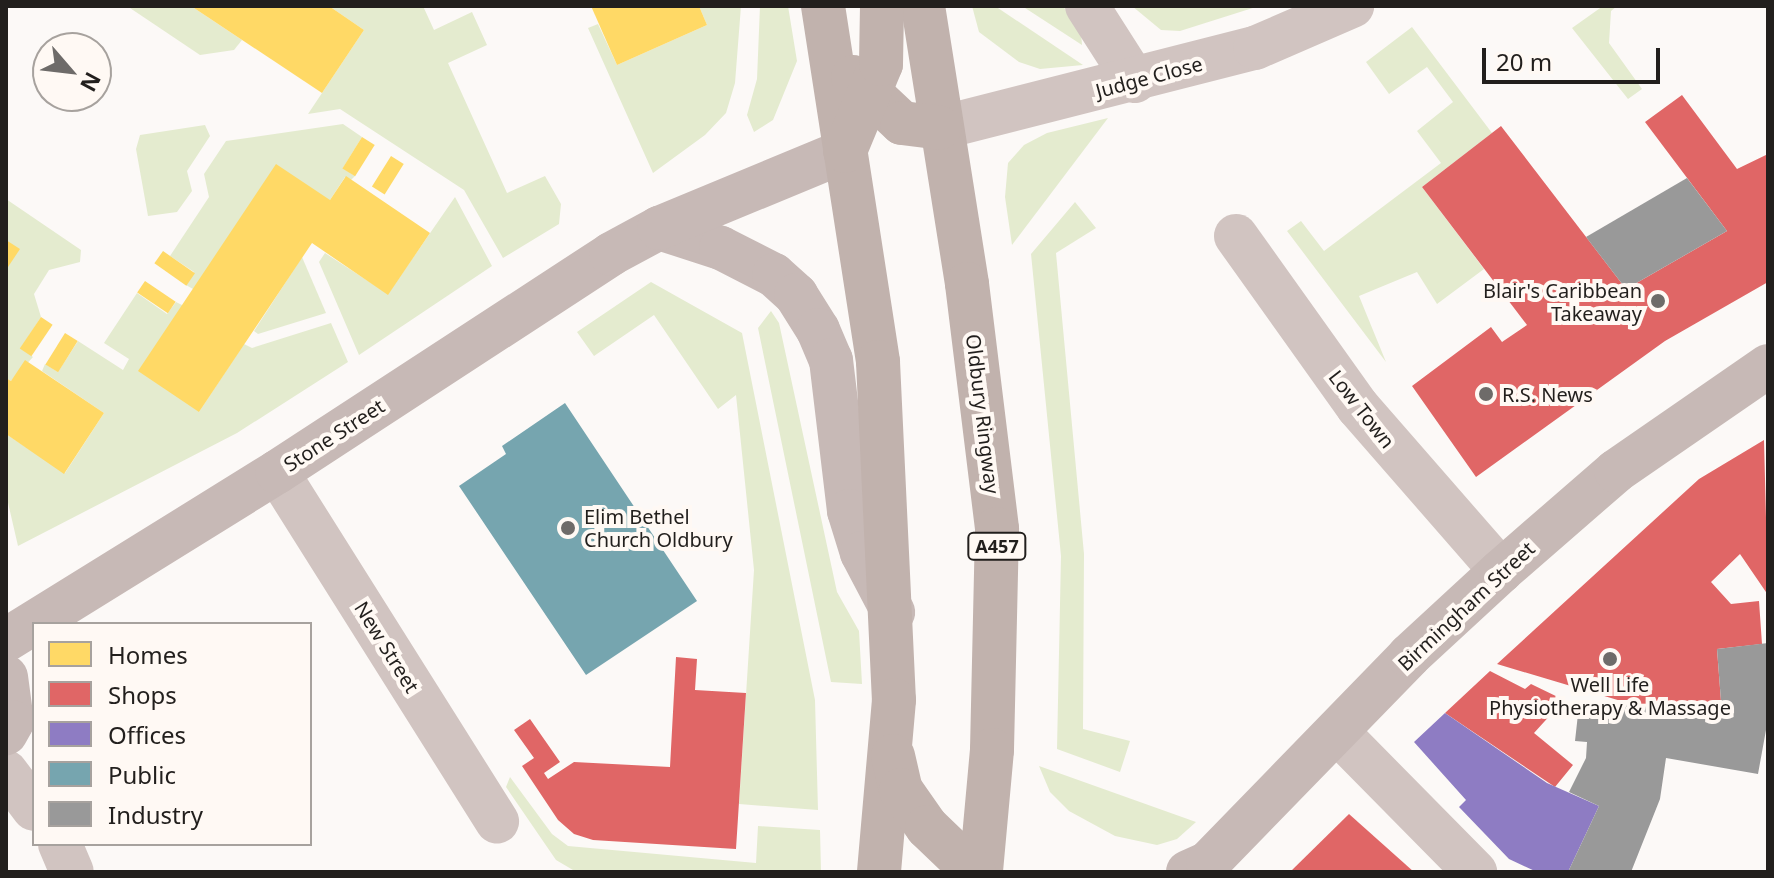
<!DOCTYPE html>
<html>
<head>
<meta charset="utf-8">
<style>
	body { margin:0 }
	#map { position:relative; width:1774px; height:878px; overflow:hidden; background:#fcf9f7; font-family:"Noto Sans",sans-serif }
	div>[style] { position:absolute }
	.green>* { inset:0; background:#e4ebcf }
	.homes>* { inset:0; background:#ffd966; transform-origin:0 0 }
	.shops>* { inset:0; background:#e06666 }
	.offices>* { inset:0; background:#8e7cc3 }
	.public>* { inset:0; background:#76a5af }
	.industry>* { inset:0; background:#999 }
	.street>* { height:44px; margin:-22px; padding:0 22px; transform-origin:22px; border-radius:22px; background:#d1c4c1 }
	.secondary>* { height:44px; margin:-22px; padding:0 22px; transform-origin:22px; border-radius:22px; background:#c7b9b6 }
	.primary>* { height:44px; margin:-22px; padding:0 22px; transform-origin:22px; border-radius:22px; background:#c1b2ad }
	.dots>* { width:22px; height:22px; translate:-50% -50%; box-sizing:border-box; border:4px solid #fff9f4; border-radius:50% }
	span { translate:-50% -50%; white-space:nowrap; text-align:center; line-height:1.15; -webkit-text-stroke:8px #fff9f4; paint-order:stroke }
	.shield-label span { padding:2px 6px; background:#fff9f4; border:2px solid; border-radius:6px; -webkit-text-stroke-width:0 }
	.shield-label { font-size:18px; color:#221f1d; font-weight:700 }
	.street-label { font-size:20px; color:#221f1d }
	.poi-label { font-size:20px; color:#221f1d }
	.right { translate:-100% -50%; text-align:right }
	.left { translate:0 -50%; text-align:left }
	.frame { position:absolute; inset:0; border:8px solid #221f1d; pointer-events:none }
	.legend { position:absolute; left:32px; top:622px; width:280px; height:224px; box-sizing:border-box; background:#fff9f4; border:2px solid #a7a29e; margin:0; padding:10px 14px; list-style:none; font-size:24px; color:#221f1d }
	.legend li { display:flex; align-items:center; gap:16px; height:40px }
	.legend b { width:40px; border:2px solid #a7a29e }
	.north { position:absolute; left:32px; top:32px; width:80px; height:80px; box-sizing:border-box; background:#fff9f4; border:2px solid #a7a29e; border-radius:50%; rotate:118deg; font-size:22px; font-weight:700; line-height:32px; text-align:center; color:#221f1d }
	.north::after { content:''; display:block; margin:auto; width:28px; height:36px; background:#6e6b69; clip-path:polygon(50% 0,100% 100%,50% 72%,0 100%) }
	.scale { position:absolute; left:1482px; top:48px; width:178px; height:36px; box-sizing:border-box; border:4px solid #221f1d; border-top:0; padding-left:10px; font-size:24px; line-height:28px; white-space:nowrap; color:#221f1d; -webkit-text-stroke:6px #fff9f4; paint-order:stroke }
</style>
</head>
<body>
<div id="map">
	<div class="green">
		<div style="clip-path:polygon(127px 6px,191px 6px,242px 40px,234px 50px,200px 55px)"></div>
		<div style="clip-path:polygon(329px 6px,423px 6px,434px 30px,472px 12px,487px 45px,448px 63px,507px 193px,545px 176px,561px 204px,559px 224px,503px 258px,464px 190px,340px 109px,308px 114px,364px 30px)"></div>
		<div style="clip-path:polygon(699px 6px,741px 6px,735px 83px,726px 113px,705px 135px,653px 173px,588px 28px,598px 24px,617px 65px,707px 25px)"></div>
		<div style="clip-path:polygon(760px 6px,788px 6px,797px 61px,773px 120px,754px 132px,747px 115px,757px 79px)"></div>
		<div style="clip-path:polygon(972px 6px,995px 6px,1083px 65px,1040px 69px,1019px 62px,979px 32px)"></div>
		<div style="clip-path:polygon(1022px 6px,1063px 6px,1081px 33px,1082px 45px)"></div>
		<div style="clip-path:polygon(1132px 6px,1259px 6px,1180px 31px,1161px 30px)"></div>
		<div style="clip-path:polygon(1603px 6px,1617px 6px,1611px 11px,1609px 43px,1642px 89px,1628px 99px,1572px 28px)"></div>
		<div style="clip-path:polygon(1412px 27px,1492px 133px,1422px 187px,1484px 269px,1437px 304px,1417px 272px,1359px 296px,1386px 362px,1287px 231px,1301px 221px,1324px 251px,1441px 163px,1417px 131px,1453px 102px,1427px 67px,1389px 94px,1366px 62px)"></div>
		<div style="clip-path:polygon(1108px 118px,1012px 245px,1005px 197px,1008px 163px,1024px 145px,1047px 133px)"></div>
		<div style="clip-path:polygon(343px 124px,362px 137px,343px 168px,355px 176px,351px 180px,345px 177px,330px 200px,193px 289px,186px 285px,194px 272px,170px 256px,209px 197px,204px 174px,226px 141px)"></div>
		<div style="clip-path:polygon(205px 125px,210px 136px,187px 171px,192px 191px,177px 212px,148px 216px,136px 149px,140px 135px)"></div>
		<div style="clip-path:polygon(455px 197px,492px 266px,359px 355px,319px 262px,325px 253px,388px 294px)"></div>
		<div style="clip-path:polygon(6px 199px,81px 250px,80px 262px,49px 270px,34px 294px,41px 317px,21px 348px,33px 357px,11px 381px,6px 378px)"></div>
		<div style="clip-path:polygon(1075px 202px,1096px 228px,1056px 253px,1084px 554px,1083px 729px,1130px 741px,1120px 772px,1057px 749px,1061px 556px,1031px 254px)"></div>
		<div style="clip-path:polygon(302px 257px,326px 313px,258px 334px,254px 331px)"></div>
		<div style="clip-path:polygon(651px 282px,742px 333px,815px 700px,818px 810px,739px 804px,754px 570px,736px 395px,718px 409px,654px 315px,594px 356px,577px 332px)"></div>
		<div style="clip-path:polygon(137px 293px,167px 314px,176px 302px,182px 305px,199px 412px,244px 344px,252px 348px,331px 323px,348px 362px,237px 433px,18px 546px,6px 494px,6px 434px,65px 473px,104px 413px,42px 371px,45px 364px,58px 372px,78px 341px,123px 370px,129px 359px,104px 343px)"></div>
		<div style="clip-path:polygon(771px 311px,779px 323px,837px 592px,859px 631px,862px 684px,831px 682px,758px 328px)"></div>
		<div style="clip-path:polygon(1039px 766px,1196px 822px,1177px 839px,1157px 845px,1115px 836px,1069px 811px,1050px 792px)"></div>
		<div style="clip-path:polygon(510px 777px,552px 834px,568px 846px,756px 863px,758px 826px,820px 830px,821px 872px,573px 870px,556px 860px,506px 787px)"></div>
	</div>
	<div class="homes">
		<div style="clip-path:polygon(191px 6px,329px 6px,364px 30px,322px 93px)"></div>
		<div style="clip-path:polygon(591px 6px,699px 6px,707px 25px,617px 65px)"></div>
		<div style="left:362px;top:137px;width:15px;height:37px;rotate:32deg"></div>
		<div style="left:391px;top:156px;width:15px;height:36px;rotate:32deg"></div>
		<div style="clip-path:polygon(276px 164px,330px 200px,346px 176px,430px 233px,388px 295px,312px 243px,199px 412px,138px 371px)"></div>
		<div style="clip-path:polygon(6px 240px,20px 249px,6px 270px)"></div>
		<div style="left:163px;top:251px;width:39px;height:15px;rotate:35deg"></div>
		<div style="left:145px;top:281px;width:37px;height:14px;rotate:34deg"></div>
		<div style="left:41px;top:317px;width:14px;height:38px;rotate:34deg"></div>
		<div style="left:65px;top:333px;width:15px;height:37px;rotate:32deg"></div>
		<div style="clip-path:polygon(25px 360px,104px 413px,64px 474px,6px 434px,6px 378px,11px 381px)"></div>
	</div>
	<div class="shops">
		<div style="clip-path:polygon(1682px 95px,1737px 169px,1768px 154px,1768px 282px,1665px 341px,1476px 477px,1412px 386px,1491px 327px,1502px 342px,1527px 325px,1422px 187px,1501px 126px,1626px 289px,1727px 231px,1645px 122px)"></div>
		<div style="clip-path:polygon(1764px 440px,1768px 595px,1740px 554px,1711px 582px,1731px 604px,1759px 601px,1762px 644px,1717px 649px,1722px 714px,1699px 716px,1621px 701px,1497px 664px,1699px 479px)"></div>
		<div style="clip-path:polygon(676px 657px,697px 659px,695px 690px,746px 693px,736px 849px,593px 840px,574px 834px,558px 820px,522px 766px,534px 758px,514px 730px,530px 719px,560px 762px,544px 773px,548px 779px,574px 762px,670px 767px)"></div>
		<div style="clip-path:polygon(1490px 671px,1525px 689px,1531px 684px,1564px 700px,1534px 733px,1573px 765px,1555px 787px,1445px 713px)"></div>
		<div style="clip-path:polygon(1349px 814px,1414px 872px,1290px 872px)"></div>
	</div>
	<div class="offices">
		<div style="clip-path:polygon(1445px 713px,1547px 783px,1599px 806px,1568px 872px,1537px 872px,1509px 859px,1459px 807px,1466px 800px,1414px 742px)"></div>
	</div>
	<div class="public">
		<div style="clip-path:polygon(565px 403px,697px 601px,586px 675px,459px 486px,506px 454px,502px 446px)"></div>
	</div>
	<div class="industry">
		<div style="clip-path:polygon(1687px 178px,1727px 231px,1626px 289px,1586px 237px)"></div>
		<div style="clip-path:polygon(1768px 643px,1768px 719px,1758px 774px,1666px 758px,1660px 799px,1631px 872px,1568px 872px,1599px 806px,1569px 792px,1586px 758px,1587px 742px,1575px 741px,1579px 705px,1591px 713px,1618px 716px,1621px 701px,1699px 716px,1722px 714px,1717px 649px)"></div>
	</div>
	<div class="street">
		<div style="left:1087px;top:6px;width:89px;rotate:57.4deg"></div>
		<div style="left:940px;top:128px;width:325px;rotate:-14.3deg"></div>
		<div style="left:1255px;top:48px;width:106px;rotate:-23.4deg"></div>
		<div style="left:1236px;top:236px;width:210px;rotate:54.5deg"></div>
		<div style="left:1358px;top:407px;width:218px;rotate:48.9deg"></div>
		<div style="left:277px;top:472px;width:413px;rotate:57.8deg"></div>
		<div style="left:1337px;top:732px;width:197px;rotate:45.4deg"></div>
		<div style="left:6px;top:772px;width:46px;rotate:52.9deg"></div>
		<div style="left:60px;top:844px;width:30px;rotate:67deg"></div>
	</div>
	<div class="secondary">
		<div style="left:659px;top:228px;width:65px;rotate:17.9deg"></div>
		<div style="left:721px;top:248px;width:59px;rotate:27deg"></div>
		<div style="left:774px;top:275px;width:30px;rotate:42deg"></div>
		<div style="left:796px;top:295px;width:41px;rotate:57.8deg"></div>
		<div style="left:818px;top:330px;width:33px;rotate:67deg"></div>
		<div style="left:831px;top:360px;width:152px;rotate:83.2deg"></div>
		<div style="left:849px;top:511px;width:44px;rotate:72.8deg"></div>
		<div style="left:862px;top:553px;width:67px;rotate:62.3deg"></div>
		<div style="left:6px;top:640px;width:319px;rotate:-31.8deg"></div>
		<div style="left:277px;top:472px;width:399px;rotate:-33.1deg"></div>
		<div style="left:611px;top:254px;width:55px;rotate:-28.4deg"></div>
		<div style="left:659px;top:228px;width:201px;rotate:-22.5deg"></div>
		<div style="left:6px;top:677px;width:45px;rotate:82.4deg"></div>
		<div style="left:12px;top:722px;width:13px;rotate:119deg"></div>
		<div style="left:1188px;top:872px;width:22px;rotate:-24deg"></div>
		<div style="left:1208px;top:863px;width:289px;rotate:-45.8deg"></div>
		<div style="left:1409px;top:656px;width:125px;rotate:-42.7deg"></div>
		<div style="left:1501px;top:571px;width:152px;rotate:-41deg"></div>
		<div style="left:1616px;top:471px;width:185px;rotate:-34.6deg"></div>
	</div>
	<div class="primary">
		<div style="left:823px;top:6px;width:360px;rotate:81.2deg"></div>
		<div style="left:878px;top:362px;width:338px;rotate:87.3deg"></div>
		<div style="left:894px;top:700px;width:173px;rotate:95deg"></div>
		<div style="left:923px;top:6px;width:281px;rotate:81deg"></div>
		<div style="left:967px;top:284px;width:247px;rotate:83deg"></div>
		<div style="left:997px;top:529px;width:221px;rotate:91.3deg"></div>
		<div style="left:992px;top:750px;width:122px;rotate:95.2deg"></div>
		<div style="left:853px;top:77px;width:67px;rotate:43.2deg"></div>
		<div style="left:902px;top:123px;width:38px;rotate:7deg"></div>
		<div style="left:845px;top:151px;width:94px;rotate:-67.5deg"></div>
		<div style="left:881px;top:64px;width:58px;rotate:-89deg"></div>
		<div style="left:893px;top:756px;width:35px;rotate:77deg"></div>
		<div style="left:901px;top:790px;width:45px;rotate:54.9deg"></div>
		<div style="left:927px;top:827px;width:65px;rotate:43.8deg"></div>
	</div>
	<div class="dots">
		<div style="left:1658px;top:301px;background:#6e6b69"></div>
		<div style="left:1486px;top:394px;background:#6e6b69"></div>
		<div style="left:568px;top:528px;background:#6e6b69"></div>
		<div style="left:1610px;top:659px;background:#6e6b69"></div>
	</div>
	<div class="shield-label">
		<span style="left:997px;top:546px">A457</span>
	</div>
	<div class="street-label">
		<span style="left:1149px;top:77px;rotate:-15deg">Judge Close</span>
		<span style="left:1362px;top:409px;rotate:52deg">Low Town</span>
		<span style="left:983px;top:414px;rotate:83deg">Oldbury Ringway</span>
		<span style="left:334px;top:435px;rotate:-33deg">Stone Street</span>
		<span style="left:1466px;top:606px;rotate:-43deg">Birmingham Street</span>
		<span style="left:387px;top:647px;rotate:58deg">New Street</span>
	</div>
	<div class="poi-label">
		<span class="right" style="left:1642px;top:302px">Blair's Caribbean<br>Takeaway</span>
		<span class="left" style="left:1502px;top:394px">R.S. News</span>
		<span class="left" style="left:584px;top:528px">Elim Bethel<br>Church Oldbury</span>
		<span style="left:1610px;top:696px">Well Life<br>Physiotherapy &amp; Massage</span>
	</div>
	<div class="frame"></div>
	<ul class="legend">
	<li><b style="height:22px;background:#ffd966"></b>Homes</li>
	<li><b style="height:22px;background:#e06666"></b>Shops</li>
	<li><b style="height:22px;background:#8e7cc3"></b>Offices</li>
	<li><b style="height:22px;background:#76a5af"></b>Public</li>
	<li><b style="height:22px;background:#999"></b>Industry</li>
	</ul>
	<div class="north">N</div>
	<div class="scale">20 m</div>
</div>
</body>
</html>
